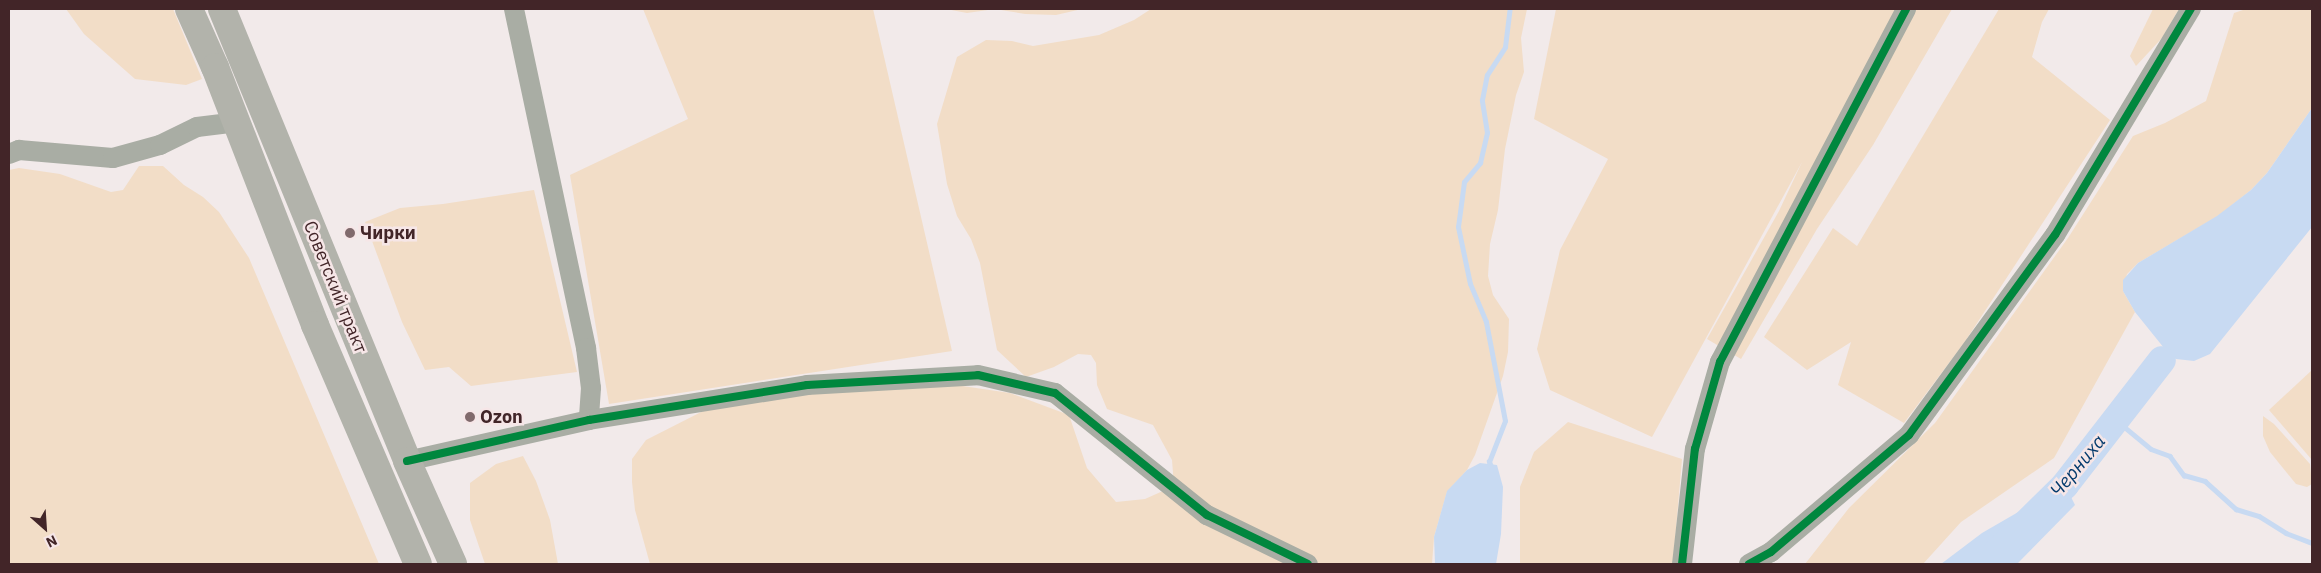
<!DOCTYPE html>
<html>
<head>
<meta charset="utf-8">
<style>
	body { margin:0 }
	#map { position:relative; width:2321px; height:573px; overflow:hidden; background:#f2eaea; font-family:"IBM Plex Sans",sans-serif }
	div>[style] { position:absolute }
	.green>* { inset:0; background:#f2ddc7 }
	.water>* { inset:0; background:#c8daf2 }
	.stream>* { height:4.5px; margin:-2.25px; padding:0 2.25px; transform-origin:2.25px; border-radius:2.25px; background:#c8daf2 }
	.river>* { height:28px; margin:-14px; padding:0 14px; transform-origin:14px; border-radius:14px; background:#c8daf2 }
	.minor>* { height:20px; margin:-10px; padding:0 10px; transform-origin:10px; border-radius:10px; background:#a9ada4 }
	.highway>* { height:28px; margin:-14px; padding:0 14px; transform-origin:14px; border-radius:14px; background:#b2b3ab }
	.cycleway>* { height:8px; margin:-4px; padding:0 4px; transform-origin:4px; border-radius:4px; background:#00873e }
	.dots>* { width:14px; height:14px; translate:-50% -50%; box-sizing:border-box; border:2px solid #f6e6e7; border-radius:50% }
	span { translate:-50% -50%; white-space:nowrap; text-align:center; line-height:1.15; -webkit-text-stroke:5px #f6e6e7; paint-order:stroke }
	.poi-label { font-size:18px; color:#422528; font-weight:700 }
	.left { translate:0 -50%; text-align:left }
	.street-label { font-size:18px; color:#422528 }
	.water-label { font-size:19px; color:#053b6d; font-style:italic }
	.frame { position:absolute; inset:0; border:10px solid #422528; pointer-events:none }
	.north { position:absolute; left:20px; top:503px; width:50px; height:50px; -webkit-text-stroke:4px #f6e6e7; paint-order:stroke; rotate:154deg; font-size:14px; font-weight:700; line-height:20px; text-align:center; color:#422528 }
	.north::after { content:''; display:block; margin:auto; width:18px; height:22px; background:#422528; clip-path:polygon(50% 0,100% 100%,50% 72%,0 100%) }
</style>
</head>
<body>
<div id="map">
	<div class="green">
		<div style="clip-path:polygon(66px 9px,173px 9px,202px 79px,186px 85px,135px 79px,84px 34px)"></div>
		<div style="clip-path:polygon(643px 9px,873px 9px,952px 351px,609px 404px,570px 175px,688px 119px)"></div>
		<div style="clip-path:polygon(946px 9px,1082px 9px,1056px 15px,1025px 14px,995px 9px,967px 13px)"></div>
		<div style="clip-path:polygon(1151px 9px,1527px 9px,1521px 38px,1524px 72px,1516px 95px,1505px 149px,1498px 210px,1490px 244px,1488px 276px,1493px 295px,1509px 319px,1508px 352px,1503px 376px,1475px 455px,1467px 470px,1447px 492px,1434px 537px,1432px 564px,650px 564px,635px 510px,632px 482px,632px 459px,646px 440px,709px 408px,832px 390px,949px 384px,1010px 393px,1069px 415px,1087px 468px,1116px 502px,1145px 499px,1174px 486px,1172px 460px,1153px 425px,1107px 409px,1097px 385px,1096px 363px,1091px 355px,1078px 354px,1054px 367px,1026px 377px,997px 350px,980px 263px,971px 239px,957px 216px,947px 184px,937px 124px,957px 57px,986px 40px,1012px 41px,1033px 46px,1099px 35px,1134px 20px)"></div>
		<div style="clip-path:polygon(1556px 9px,1952px 9px,1873px 145px,1817px 229px,1741px 359px,1707px 339px,1779px 211px,1802px 162px,1652px 437px,1550px 390px,1537px 349px,1560px 250px,1608px 159px,1534px 119px)"></div>
		<div style="clip-path:polygon(1999px 9px,2049px 9px,2042px 22px,2032px 57px,2110px 120px,1964px 343px,1904px 423px,1838px 385px,1851px 342px,1807px 370px,1764px 337px,1833px 228px,1857px 246px)"></div>
		<div style="clip-path:polygon(2153px 9px,2179px 9px,2162px 38px,2136px 66px,2130px 56px)"></div>
		<div style="clip-path:polygon(2246px 9px,2312px 9px,2312px 108px,2267px 173px,2251px 190px,2218px 216px,2138px 263px,2127px 274px,2123px 291px,2135px 312px,2054px 458px,1961px 522px,1923px 564px,1805px 564px,1849px 508px,1935px 423px,2068px 238px,2133px 136px,2165px 123px,2206px 101px,2234px 13px)"></div>
		<div style="clip-path:polygon(139px 166px,163px 166px,184px 185px,203px 197px,219px 212px,249px 258px,379px 564px,9px 564px,9px 170px,19px 168px,60px 174px,111px 192px,123px 190px)"></div>
		<div style="clip-path:polygon(534px 190px,577px 372px,471px 386px,449px 367px,425px 370px,402px 322px,365px 222px,400px 208px,443px 204px)"></div>
		<div style="clip-path:polygon(2312px 370px,2312px 460px,2269px 410px)"></div>
		<div style="clip-path:polygon(2263px 416px,2274px 424px,2310px 464px,2312px 484px,2307px 487px,2296px 484px,2270px 452px,2263px 436px)"></div>
		<div style="clip-path:polygon(1568px 422px,1682px 459px,1673px 564px,1520px 564px,1520px 487px,1534px 452px)"></div>
		<div style="clip-path:polygon(523px 456px,536px 481px,550px 520px,558px 564px,485px 564px,470px 520px,470px 483px,496px 464px)"></div>
	</div>
	<div class="water">
		<div style="clip-path:polygon(2312px 108px,2312px 227px,2210px 354px,2194px 361px,2176px 359px,2168px 353px,2135px 312px,2123px 291px,2123px 280px,2138px 263px,2217px 216px,2251px 190px,2267px 173px)"></div>
		<div style="clip-path:polygon(1480px 463px,1497px 465px,1503px 487px,1501px 534px,1496px 564px,1435px 564px,1434px 537px,1447px 491px,1467px 470px)"></div>
		<div style="clip-path:polygon(2065px 485px,2075px 505px,2017px 564px,1941px 564px,1982px 533px)"></div>
	</div>
	<div class="stream">
		<div style="left:2116px;top:420px;width:45px;rotate:39.6deg"></div>
		<div style="left:2151px;top:449px;width:20px;rotate:20deg"></div>
		<div style="left:2170px;top:456px;width:24px;rotate:54deg"></div>
		<div style="left:2184px;top:475px;width:22px;rotate:16deg"></div>
		<div style="left:2205px;top:481px;width:42px;rotate:42.1deg"></div>
		<div style="left:2236px;top:509px;width:24px;rotate:17deg"></div>
		<div style="left:2259px;top:516px;width:32px;rotate:32deg"></div>
		<div style="left:2286px;top:533px;width:28px;rotate:21deg"></div>
		<div style="left:1492px;top:469px;width:8px;rotate:-113deg"></div>
		<div style="left:1489px;top:462px;width:44px;rotate:-68.7deg"></div>
		<div style="left:1505px;top:421px;width:101px;rotate:-100.9deg"></div>
		<div style="left:1486px;top:322px;width:41px;rotate:-112.8deg"></div>
		<div style="left:1470px;top:284px;width:58px;rotate:-101.9deg"></div>
		<div style="left:1458px;top:227px;width:45px;rotate:-82.4deg"></div>
		<div style="left:1464px;top:182px;width:25px;rotate:-50deg"></div>
		<div style="left:1480px;top:163px;width:31px;rotate:-77deg"></div>
		<div style="left:1487px;top:133px;width:33px;rotate:-99deg"></div>
		<div style="left:1482px;top:100px;width:25px;rotate:-79deg"></div>
		<div style="left:1487px;top:75px;width:33px;rotate:-57deg"></div>
		<div style="left:1505px;top:47px;width:38px;rotate:-83deg"></div>
	</div>
	<div class="river">
		<div style="left:1985px;top:564px;width:112px;rotate:-44.6deg"></div>
		<div style="left:2065px;top:485px;width:158px;rotate:-52.2deg"></div>
	</div>
	<div class="minor">
		<div style="left:514px;top:9px;width:347px;rotate:78deg"></div>
		<div style="left:586px;top:348px;width:40px;rotate:82.9deg"></div>
		<div style="left:591px;top:388px;width:32px;rotate:94deg"></div>
		<div style="left:9px;top:154px;width:11px;rotate:-22deg"></div>
		<div style="left:19px;top:150px;width:94px;rotate:4.9deg"></div>
		<div style="left:113px;top:158px;width:49px;rotate:-15.5deg"></div>
		<div style="left:160px;top:145px;width:41px;rotate:-25.9deg"></div>
		<div style="left:197px;top:127px;width:39px;rotate:-7deg"></div>
		<div style="left:407px;top:461px;width:187px;rotate:-12.7deg"></div>
		<div style="left:589px;top:420px;width:221px;rotate:-9.1deg"></div>
		<div style="left:807px;top:385px;width:171px;rotate:-3.3deg"></div>
		<div style="left:978px;top:375px;width:79px;rotate:13.2deg"></div>
		<div style="left:1055px;top:393px;width:195px;rotate:38.8deg"></div>
		<div style="left:1207px;top:515px;width:112px;rotate:25.9deg"></div>
		<div style="left:1682px;top:564px;width:116px;rotate:-83.6deg"></div>
		<div style="left:1695px;top:449px;width:91px;rotate:-74deg"></div>
		<div style="left:1720px;top:362px;width:399px;rotate:-62.2deg"></div>
		<div style="left:1749px;top:564px;width:25px;rotate:-29deg"></div>
		<div style="left:1771px;top:552px;width:181px;rotate:-40.3deg"></div>
		<div style="left:1909px;top:435px;width:248px;rotate:-53.9deg"></div>
		<div style="left:2055px;top:235px;width:264px;rotate:-59deg"></div>
	</div>
	<div class="highway">
		<div style="left:189px;top:9px;width:64px;rotate:65.9deg"></div>
		<div style="left:215px;top:67px;width:277px;rotate:68.8deg"></div>
		<div style="left:315px;top:325px;width:260px;rotate:66.7deg"></div>
		<div style="left:222px;top:9px;width:488px;rotate:67.7deg"></div>
		<div style="left:407px;top:461px;width:113px;rotate:65.9deg"></div>
	</div>
	<div class="cycleway">
		<div style="left:407px;top:461px;width:187px;rotate:-12.7deg"></div>
		<div style="left:589px;top:420px;width:221px;rotate:-9.1deg"></div>
		<div style="left:807px;top:385px;width:171px;rotate:-3.3deg"></div>
		<div style="left:978px;top:375px;width:79px;rotate:13.2deg"></div>
		<div style="left:1055px;top:393px;width:195px;rotate:38.8deg"></div>
		<div style="left:1207px;top:515px;width:112px;rotate:25.9deg"></div>
		<div style="left:1682px;top:564px;width:116px;rotate:-83.6deg"></div>
		<div style="left:1695px;top:449px;width:91px;rotate:-74deg"></div>
		<div style="left:1720px;top:362px;width:399px;rotate:-62.2deg"></div>
		<div style="left:1749px;top:564px;width:25px;rotate:-29deg"></div>
		<div style="left:1771px;top:552px;width:181px;rotate:-40.3deg"></div>
		<div style="left:1909px;top:435px;width:248px;rotate:-53.9deg"></div>
		<div style="left:2055px;top:235px;width:264px;rotate:-59deg"></div>
	</div>
	<div class="dots">
		<div style="left:350px;top:233px;background:#806a6c"></div>
		<div style="left:470px;top:417px;background:#806a6c"></div>
	</div>
	<div class="poi-label">
		<span class="left" style="left:360px;top:233px">Чирки</span>
		<span class="left" style="left:480px;top:417px">Ozon</span>
	</div>
	<div class="street-label">
		<span style="left:335px;top:287px;rotate:68deg">Советский тракт</span>
	</div>
	<div class="water-label">
		<span style="left:2078px;top:466px;rotate:-50deg">Черниха</span>
	</div>
	<div class="frame"></div>
	<div class="north">N</div>
</div>
</body>
</html>
